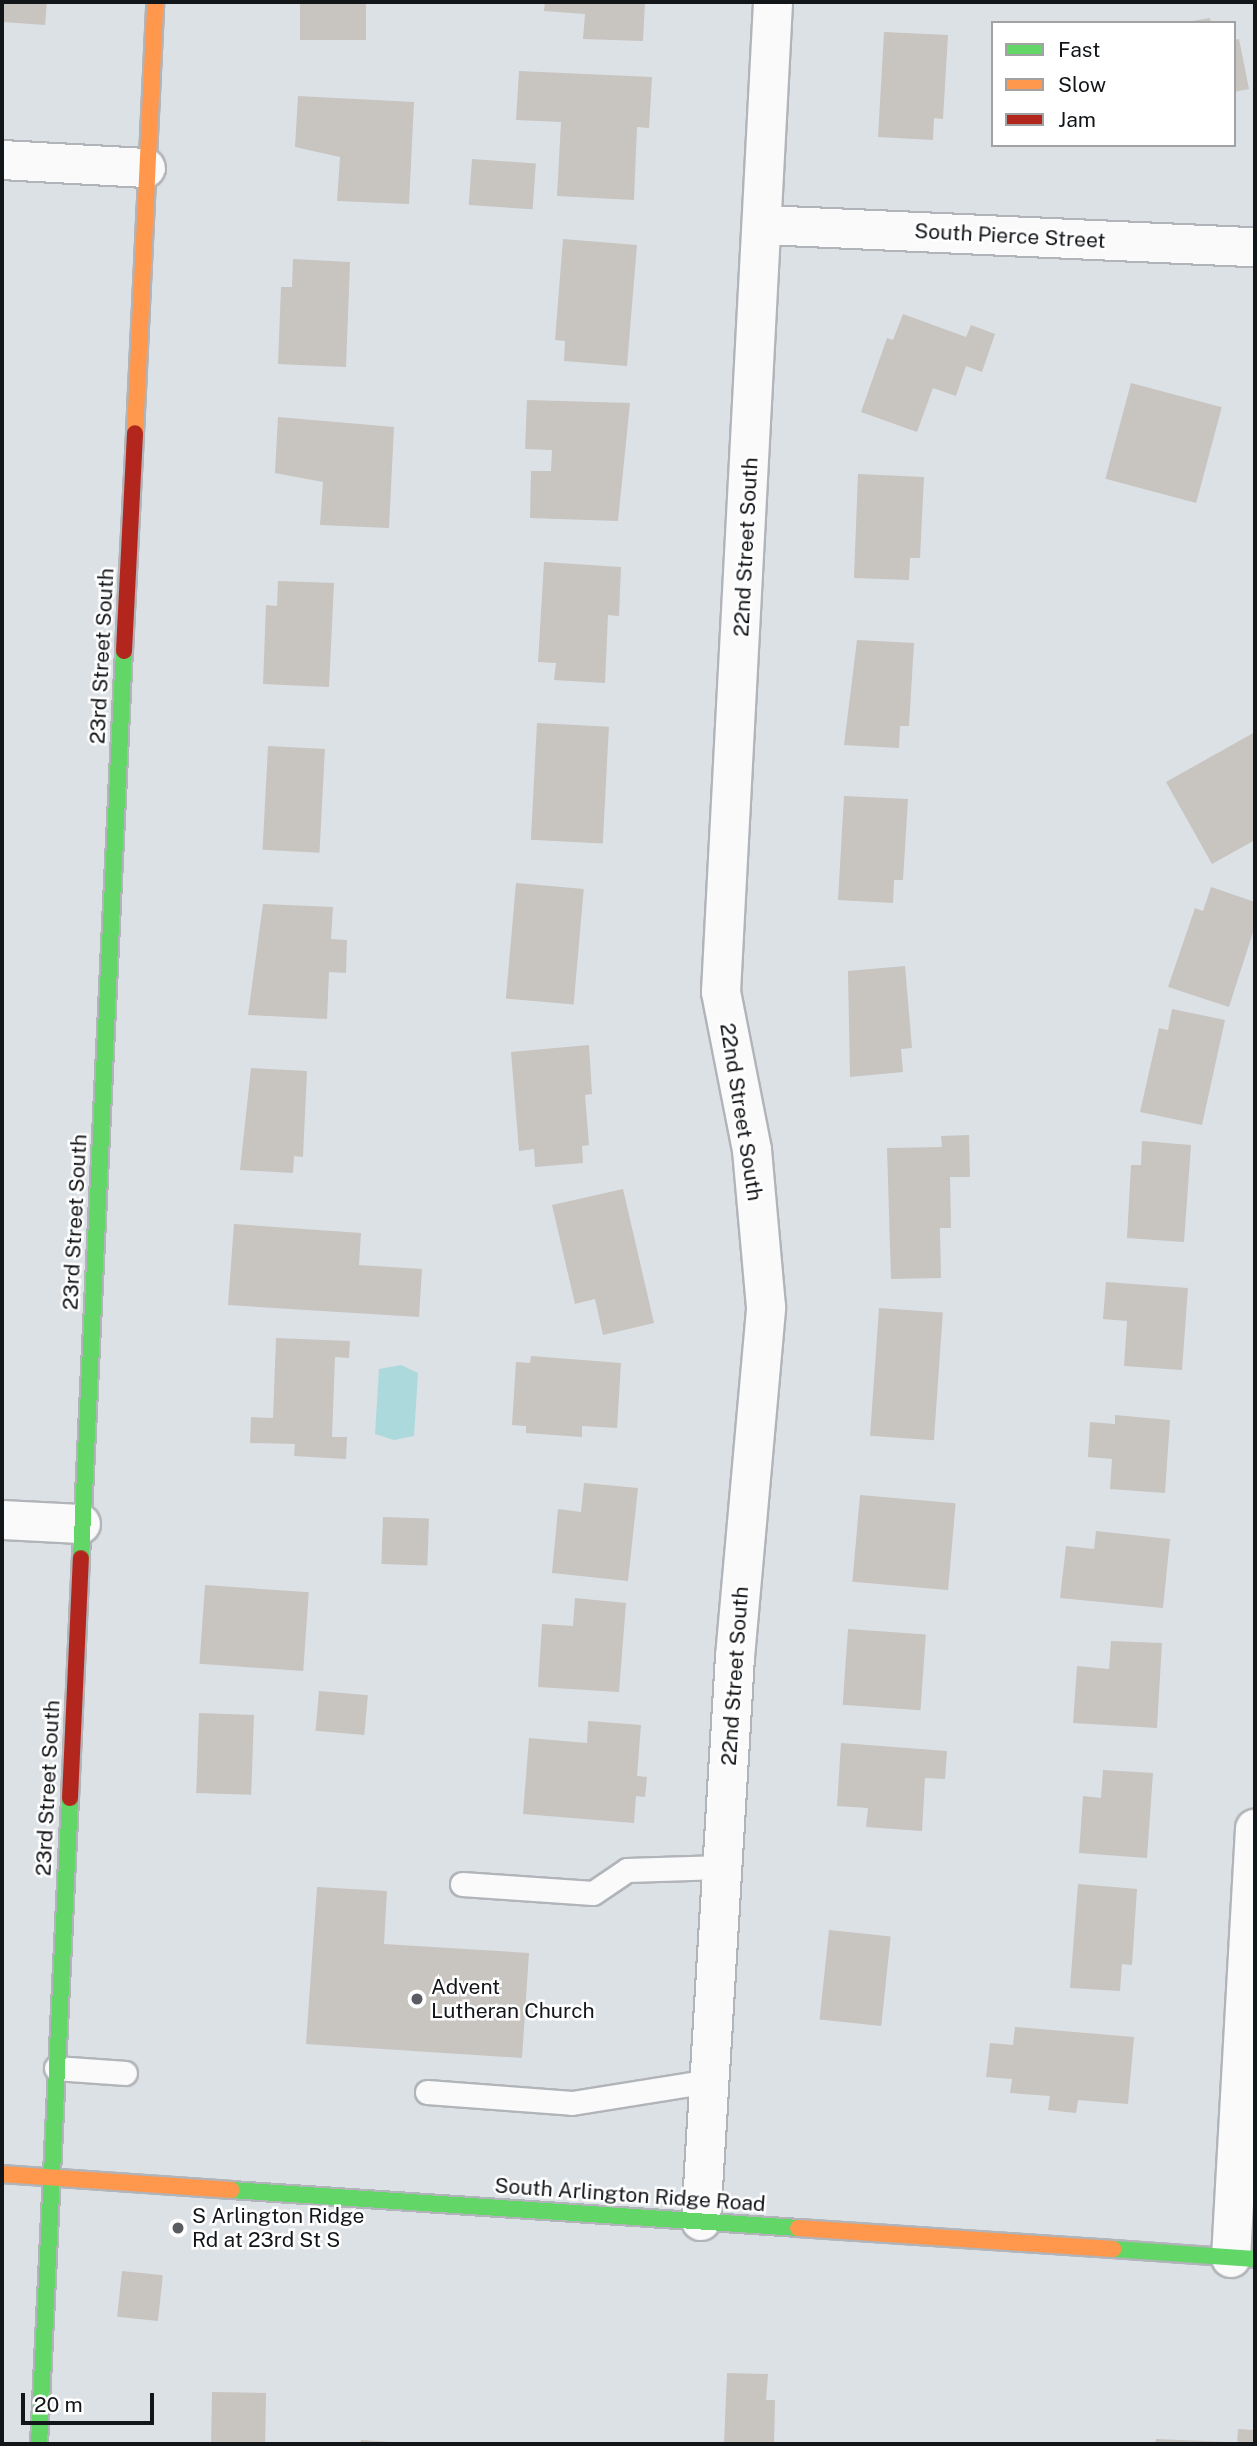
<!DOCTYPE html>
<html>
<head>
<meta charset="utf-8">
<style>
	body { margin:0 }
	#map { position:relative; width:1257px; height:2446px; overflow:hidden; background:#dce1e6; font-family:"Public Sans",sans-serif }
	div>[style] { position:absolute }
	.water>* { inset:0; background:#acd9dc }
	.building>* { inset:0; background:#c8c4c0; transform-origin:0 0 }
	.roads { filter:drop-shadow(2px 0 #b1b4b8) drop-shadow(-2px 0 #b1b4b8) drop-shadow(0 2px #b1b4b8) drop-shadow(0 -2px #b1b4b8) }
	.lane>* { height:23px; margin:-11.5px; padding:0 11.5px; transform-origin:11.5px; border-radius:11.5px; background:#fafafb }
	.street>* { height:38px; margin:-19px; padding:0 19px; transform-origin:19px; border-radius:19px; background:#fafafb }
	.fast>* { height:16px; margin:-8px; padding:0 8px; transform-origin:8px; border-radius:8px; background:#63d668 }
	.slow>* { height:16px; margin:-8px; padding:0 8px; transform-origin:8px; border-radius:8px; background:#ff974d }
	.jam>* { height:16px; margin:-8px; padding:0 8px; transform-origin:8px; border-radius:8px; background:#b3261e }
	.dots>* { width:19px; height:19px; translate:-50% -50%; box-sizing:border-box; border:4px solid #fff; border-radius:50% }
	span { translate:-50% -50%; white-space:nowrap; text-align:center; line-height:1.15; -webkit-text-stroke:5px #fff; paint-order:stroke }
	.street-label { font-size:21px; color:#131619 }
	.poi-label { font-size:21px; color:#131619 }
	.left { translate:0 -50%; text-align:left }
	.frame { position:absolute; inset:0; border:4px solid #131619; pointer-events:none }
	.legend { position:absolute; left:991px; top:21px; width:245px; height:126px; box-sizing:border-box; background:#fff; border:2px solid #a1a2a3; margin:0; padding:9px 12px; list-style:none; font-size:21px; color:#131619 }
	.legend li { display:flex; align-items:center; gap:14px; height:35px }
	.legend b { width:35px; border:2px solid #a1a2a3 }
	.scale { position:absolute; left:21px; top:2393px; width:133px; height:32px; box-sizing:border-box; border:4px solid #131619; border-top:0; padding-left:9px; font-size:21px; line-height:24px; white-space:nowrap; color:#131619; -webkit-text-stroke:5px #fff; paint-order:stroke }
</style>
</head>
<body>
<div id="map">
	<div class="water">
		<div style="clip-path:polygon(401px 1365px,418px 1373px,414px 1436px,394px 1440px,375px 1434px,379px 1369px)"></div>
	</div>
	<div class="building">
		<div style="clip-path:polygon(2px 2px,47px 2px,45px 25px,2px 22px)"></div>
		<div style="left:300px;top:2px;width:66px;height:38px"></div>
		<div style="clip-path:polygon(545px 2px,645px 2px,643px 41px,583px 39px,585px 14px,544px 11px)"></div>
		<div style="clip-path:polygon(1210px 18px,1211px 23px,1193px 23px,1192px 21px)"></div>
		<div style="clip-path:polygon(884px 32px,948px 35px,943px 119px,934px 118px,933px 140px,878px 137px)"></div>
		<div style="clip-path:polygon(1239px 39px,1249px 89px,1234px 92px,1234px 40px)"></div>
		<div style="clip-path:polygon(519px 71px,652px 77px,649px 128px,637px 127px,634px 200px,557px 196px,561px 122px,516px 120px)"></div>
		<div style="clip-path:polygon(298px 96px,414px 102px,409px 204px,337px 201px,340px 157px,295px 147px)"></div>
		<div style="left:472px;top:159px;width:64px;height:46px;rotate:4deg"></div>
		<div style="clip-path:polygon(563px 239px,637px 245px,627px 366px,564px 361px,565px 341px,555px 340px)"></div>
		<div style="clip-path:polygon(293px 259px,350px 262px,346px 367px,278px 364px,281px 287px,292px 287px)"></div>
		<div style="clip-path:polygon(903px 314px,966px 337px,971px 325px,995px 334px,982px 372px,966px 366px,956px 396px,933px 388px,917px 432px,861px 412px,887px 338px,893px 340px)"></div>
		<div style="left:1131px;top:383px;width:94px;height:99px;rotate:15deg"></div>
		<div style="clip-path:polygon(527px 400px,630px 403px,618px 521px,530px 518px,531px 471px,551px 471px,552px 450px,525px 449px)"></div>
		<div style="clip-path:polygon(278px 417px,394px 427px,389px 528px,320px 525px,323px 482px,275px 473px)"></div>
		<div style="clip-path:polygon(858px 474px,924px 477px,920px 558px,910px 558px,909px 580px,854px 578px)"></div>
		<div style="clip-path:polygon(544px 562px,621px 567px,619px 616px,608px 615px,605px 683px,554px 680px,556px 663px,538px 662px)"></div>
		<div style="clip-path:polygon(278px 581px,334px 583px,329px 687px,263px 684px,266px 605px,277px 606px)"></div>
		<div style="clip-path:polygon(857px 640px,914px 643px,909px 726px,900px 726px,899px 748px,844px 745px)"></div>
		<div style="left:537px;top:723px;width:72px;height:117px;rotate:3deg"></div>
		<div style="clip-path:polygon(1255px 732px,1255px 840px,1212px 864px,1166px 782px)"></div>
		<div style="left:268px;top:746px;width:57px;height:104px;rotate:3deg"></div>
		<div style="clip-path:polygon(844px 796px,908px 799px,903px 880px,894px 880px,893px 903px,838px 900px)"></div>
		<div style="left:516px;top:883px;width:68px;height:116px;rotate:5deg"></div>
		<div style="clip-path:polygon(1211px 887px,1255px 902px,1255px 926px,1229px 1007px,1168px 987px,1195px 908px,1203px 911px)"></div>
		<div style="clip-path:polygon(263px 904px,333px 907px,331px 939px,347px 940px,346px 973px,329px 972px,327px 1019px,248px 1015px)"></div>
		<div style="clip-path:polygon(905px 966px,912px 1048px,901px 1049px,903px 1072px,850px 1077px,848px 971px)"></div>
		<div style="clip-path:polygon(1172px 1009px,1225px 1020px,1202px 1125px,1140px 1112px,1159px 1028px,1168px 1030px)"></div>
		<div style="clip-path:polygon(589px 1045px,592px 1094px,585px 1095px,589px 1145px,582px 1146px,583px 1163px,535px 1167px,534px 1149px,519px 1151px,511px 1052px)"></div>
		<div style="clip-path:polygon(251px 1068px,307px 1071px,303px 1157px,294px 1156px,293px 1173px,240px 1170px)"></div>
		<div style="clip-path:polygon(969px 1135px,970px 1177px,950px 1177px,951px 1228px,940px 1228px,941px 1278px,891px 1279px,887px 1148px,942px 1147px,941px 1136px)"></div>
		<div style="clip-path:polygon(1142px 1141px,1191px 1145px,1184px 1242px,1127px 1238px,1131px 1165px,1141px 1165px)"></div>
		<div style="clip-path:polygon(623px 1189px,654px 1323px,603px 1335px,595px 1299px,575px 1304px,552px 1205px)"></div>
		<div style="clip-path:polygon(234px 1224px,361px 1233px,359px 1265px,422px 1269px,419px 1317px,228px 1305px)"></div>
		<div style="clip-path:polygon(1106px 1282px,1188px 1288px,1182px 1370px,1124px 1366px,1127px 1321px,1103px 1319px)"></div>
		<div style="left:879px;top:1308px;width:64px;height:128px;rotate:4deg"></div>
		<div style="clip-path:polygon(276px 1338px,350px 1341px,349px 1358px,335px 1357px,332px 1437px,347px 1437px,346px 1459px,294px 1456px,295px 1444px,250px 1443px,251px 1417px,273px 1418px)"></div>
		<div style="clip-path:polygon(531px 1356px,621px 1363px,617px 1428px,582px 1426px,582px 1437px,526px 1433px,526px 1426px,512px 1425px,516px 1362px,530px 1363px)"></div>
		<div style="clip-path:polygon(1115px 1415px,1170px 1420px,1165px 1493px,1110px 1489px,1112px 1459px,1088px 1457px,1090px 1422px,1115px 1424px)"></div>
		<div style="clip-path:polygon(584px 1483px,638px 1488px,628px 1581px,552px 1573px,558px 1509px,581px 1512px)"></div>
		<div style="left:860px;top:1495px;width:96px;height:87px;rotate:5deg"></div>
		<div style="left:383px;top:1517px;width:46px;height:47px;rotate:2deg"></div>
		<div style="clip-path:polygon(1096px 1531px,1170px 1539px,1163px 1608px,1060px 1598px,1066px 1546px,1094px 1549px)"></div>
		<div style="left:205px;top:1585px;width:104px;height:79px;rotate:4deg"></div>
		<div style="clip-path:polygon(575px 1598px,626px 1603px,619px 1692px,538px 1687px,542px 1624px,573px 1626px)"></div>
		<div style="left:848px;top:1629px;width:78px;height:76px;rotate:4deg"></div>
		<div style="clip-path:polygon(1111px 1641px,1162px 1643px,1157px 1728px,1073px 1723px,1077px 1666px,1109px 1669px)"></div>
		<div style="left:319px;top:1691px;width:49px;height:40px;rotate:5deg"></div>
		<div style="left:199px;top:1713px;width:55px;height:80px;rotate:2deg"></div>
		<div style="clip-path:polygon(588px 1721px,641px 1725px,637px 1776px,647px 1777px,645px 1797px,636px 1796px,634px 1823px,523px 1814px,529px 1738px,587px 1743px)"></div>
		<div style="clip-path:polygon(841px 1743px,947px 1751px,945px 1779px,925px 1778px,922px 1831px,866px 1827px,868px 1808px,837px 1806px)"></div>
		<div style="clip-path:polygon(1103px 1770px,1153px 1773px,1147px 1858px,1079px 1853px,1083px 1796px,1101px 1798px)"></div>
		<div style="clip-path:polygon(1078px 1884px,1137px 1889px,1132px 1965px,1122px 1964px,1120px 1991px,1070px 1988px)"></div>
		<div style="clip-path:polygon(317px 1887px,387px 1891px,384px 1944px,529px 1953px,522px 2058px,306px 2044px)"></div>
		<div style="left:829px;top:1930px;width:62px;height:90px;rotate:6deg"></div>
		<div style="clip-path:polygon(1015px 2027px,1134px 2037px,1128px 2104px,1078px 2100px,1076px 2113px,1048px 2110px,1050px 2096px,1010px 2093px,1012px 2079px,986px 2077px,990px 2043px,1013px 2045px)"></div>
		<div style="left:122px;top:2271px;width:41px;height:46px;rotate:6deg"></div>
		<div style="clip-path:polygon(727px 2373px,768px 2374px,766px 2400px,775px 2400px,774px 2444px,724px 2444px)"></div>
		<div style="left:212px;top:2392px;width:54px;height:52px;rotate:1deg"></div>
		<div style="left:1238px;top:2429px;width:17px;height:15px;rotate:3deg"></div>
		<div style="clip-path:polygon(1156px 2439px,1229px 2442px,1229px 2444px,1155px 2444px)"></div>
		<div style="clip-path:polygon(361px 2440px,391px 2442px,391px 2444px,360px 2444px)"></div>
	</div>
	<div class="roads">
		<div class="lane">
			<div style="left:462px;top:1884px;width:131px;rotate:3.9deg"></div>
			<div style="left:593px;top:1893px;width:41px;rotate:-34.1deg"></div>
			<div style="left:627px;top:1870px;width:95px;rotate:-1.8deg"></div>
			<div style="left:56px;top:2068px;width:69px;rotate:4.1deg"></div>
			<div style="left:427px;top:2092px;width:145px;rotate:4.3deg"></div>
			<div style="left:572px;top:2103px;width:139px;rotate:-9.1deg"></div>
		</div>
		<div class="street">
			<div style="left:2px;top:160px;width:144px;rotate:3.2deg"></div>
			<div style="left:764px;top:225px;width:491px;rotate:2.6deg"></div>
			<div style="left:2px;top:1520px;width:79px;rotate:2.9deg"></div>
			<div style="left:701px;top:2221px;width:565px;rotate:-86.55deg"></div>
			<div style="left:735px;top:1657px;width:351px;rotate:-84.9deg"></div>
			<div style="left:766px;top:1307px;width:158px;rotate:-95.1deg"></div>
			<div style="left:752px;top:1150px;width:161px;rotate:-101.1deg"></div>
			<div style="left:721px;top:992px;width:991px;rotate:-86.99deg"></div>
			<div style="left:1231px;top:2258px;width:430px;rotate:-86.8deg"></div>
		</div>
		<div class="fast">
			<div style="left:81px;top:1558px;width:908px;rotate:-87.29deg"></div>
			<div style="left:231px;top:2190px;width:568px;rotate:3.83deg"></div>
			<div style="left:1113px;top:2249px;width:142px;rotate:4deg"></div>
			<div style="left:39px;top:2444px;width:647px;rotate:-87.25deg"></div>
		</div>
		<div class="slow">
			<div style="left:135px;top:433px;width:431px;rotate:-87.3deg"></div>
			<div style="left:2px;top:2174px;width:230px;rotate:4deg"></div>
			<div style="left:798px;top:2228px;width:316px;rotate:3.8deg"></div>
		</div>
		<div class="jam">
			<div style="left:124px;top:651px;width:218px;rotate:-87.1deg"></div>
			<div style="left:70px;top:1798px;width:240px;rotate:-87.4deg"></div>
		</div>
	</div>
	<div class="dots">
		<div style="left:417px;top:1999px;background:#595d61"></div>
		<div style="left:178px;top:2228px;background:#595d61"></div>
	</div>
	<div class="street-label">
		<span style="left:1010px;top:236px;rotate:3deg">South Pierce Street</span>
		<span style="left:746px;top:547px;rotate:-87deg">22nd Street South</span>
		<span style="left:102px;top:656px;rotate:-87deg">23rd Street South</span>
		<span style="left:741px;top:1112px;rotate:81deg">22nd Street South</span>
		<span style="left:75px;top:1222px;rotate:-87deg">23rd Street South</span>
		<span style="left:735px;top:1676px;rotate:-86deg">22nd Street South</span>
		<span style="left:48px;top:1788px;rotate:-87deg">23rd Street South</span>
		<span style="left:630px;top:2195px;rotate:4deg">South Arlington Ridge Road</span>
	</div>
	<div class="poi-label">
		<span class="left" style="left:431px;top:1999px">Advent<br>Lutheran Church</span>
		<span class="left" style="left:192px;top:2228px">S Arlington Ridge<br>Rd at 23rd St S</span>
	</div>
	<div class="frame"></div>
	<ul class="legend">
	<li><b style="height:9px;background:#63d668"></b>Fast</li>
	<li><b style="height:9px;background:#ff974d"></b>Slow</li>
	<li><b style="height:9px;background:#b3261e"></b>Jam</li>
	</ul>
	<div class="scale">20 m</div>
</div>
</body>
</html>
